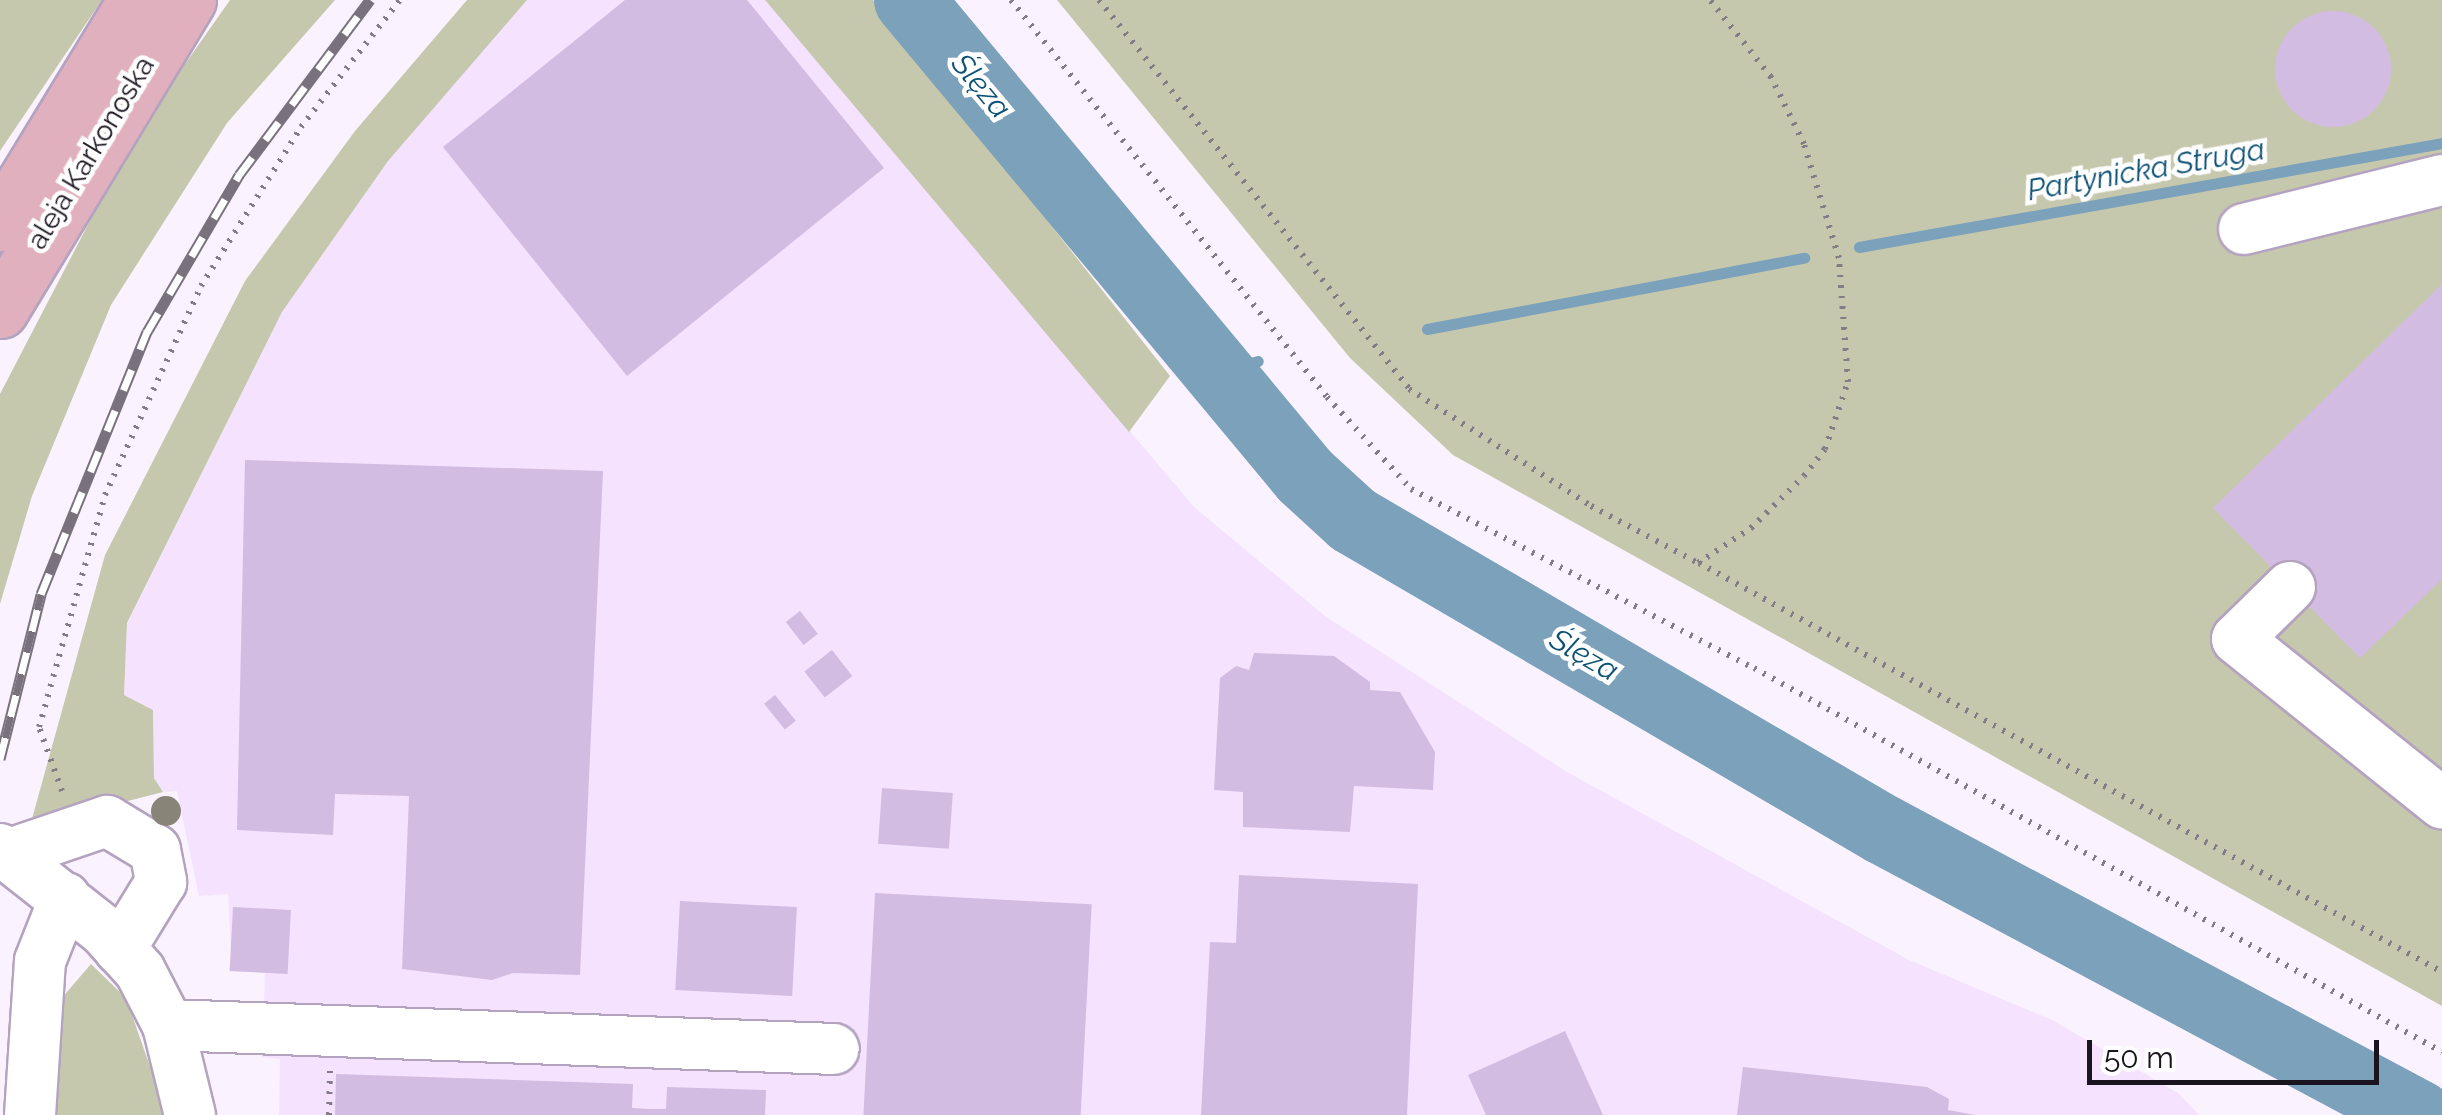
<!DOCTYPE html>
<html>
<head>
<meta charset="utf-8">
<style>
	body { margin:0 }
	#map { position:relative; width:2442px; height:1115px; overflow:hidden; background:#faf2fe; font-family:Raleway,sans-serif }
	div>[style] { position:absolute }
	.built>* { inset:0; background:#f4e2ff }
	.green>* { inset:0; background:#c6c8ae }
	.stream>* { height:11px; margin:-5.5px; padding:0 5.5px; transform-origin:5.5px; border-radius:5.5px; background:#7ba1bb }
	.river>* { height:70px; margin:-35px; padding:0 35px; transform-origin:35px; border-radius:35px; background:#7ba1bb }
	.building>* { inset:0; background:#d3bce1; transform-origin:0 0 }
	.round { border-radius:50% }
	.path>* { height:6px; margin-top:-3px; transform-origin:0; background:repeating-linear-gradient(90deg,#837c87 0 2.5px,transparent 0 10.5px) }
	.roads { filter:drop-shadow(2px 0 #b4a3bf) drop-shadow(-2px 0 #b4a3bf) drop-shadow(0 2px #b4a3bf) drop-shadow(0 -2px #b4a3bf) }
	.minor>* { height:50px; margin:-25px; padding:0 25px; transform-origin:25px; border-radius:25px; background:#fff }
	.major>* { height:55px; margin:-27.5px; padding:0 27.5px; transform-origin:27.5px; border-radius:27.5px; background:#e1b0bf }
	.rail>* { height:11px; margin-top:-5.5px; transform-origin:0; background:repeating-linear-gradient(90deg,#fff 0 22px,#79727d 0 44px); box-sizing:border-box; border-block:2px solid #79727d }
	.trees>* { width:30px; height:30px; margin:-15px; border-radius:50%; background:#888578 }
	span { translate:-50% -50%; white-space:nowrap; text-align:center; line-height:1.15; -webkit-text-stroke:9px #fff; paint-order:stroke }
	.street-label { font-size:28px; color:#1a141e }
	.water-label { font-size:30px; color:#0d5175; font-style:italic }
	.scale { position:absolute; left:2087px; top:1040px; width:292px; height:45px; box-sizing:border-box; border:5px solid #1a141e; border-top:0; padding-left:12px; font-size:30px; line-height:35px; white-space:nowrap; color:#1a141e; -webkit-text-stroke:8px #fff; paint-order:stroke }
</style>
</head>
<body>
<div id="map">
	<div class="built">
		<div style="clip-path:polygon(527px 0,765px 0,1194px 507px,1325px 616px,1567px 772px,1909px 960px,2052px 1020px,2178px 1093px,2199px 1115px,279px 1115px,280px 1059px,262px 1057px,265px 973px,232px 971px,228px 894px,199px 896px,177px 791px,163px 792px,154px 778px,153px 710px,124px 695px,127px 624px,282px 312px,390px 158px)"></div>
	</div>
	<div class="green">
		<div style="clip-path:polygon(0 0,102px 0,0 151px)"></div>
		<div style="clip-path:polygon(230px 0,335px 0,227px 123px,111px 305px,32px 496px,0 604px,0 394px,133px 138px)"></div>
		<div style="clip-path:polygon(467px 0,527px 0,388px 161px,282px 312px,127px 623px,124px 695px,153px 710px,154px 778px,163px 792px,30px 826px,105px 555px,245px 281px,355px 131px)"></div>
		<div style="clip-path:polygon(765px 0,873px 0,1170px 376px,1129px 432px)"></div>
		<div style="clip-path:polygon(1057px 0,2442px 0,2442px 1006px,1453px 455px,1350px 358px)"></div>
		<div style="clip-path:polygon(91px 964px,126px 998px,167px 1115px,45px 1115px,60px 1000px)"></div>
	</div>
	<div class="stream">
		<div style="left:1859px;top:247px;width:592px;rotate:-10.11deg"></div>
		<div style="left:1427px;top:329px;width:384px;rotate:-10.7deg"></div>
		<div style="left:1218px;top:371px;width:41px;rotate:-14deg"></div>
	</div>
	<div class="river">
		<div style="left:909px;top:0;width:619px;rotate:50.24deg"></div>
		<div style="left:1305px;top:476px;width:65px;rotate:42.5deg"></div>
		<div style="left:1353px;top:520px;width:613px;rotate:30.29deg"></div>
		<div style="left:1882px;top:829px;width:608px;rotate:28.08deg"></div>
	</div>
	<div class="building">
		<div style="clip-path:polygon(625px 0,747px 0,884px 168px,627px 376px,443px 147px)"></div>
		<div class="round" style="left:2275px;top:11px;width:116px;height:116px"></div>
		<div style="clip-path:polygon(2442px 284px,2442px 579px,2360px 658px,2213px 508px)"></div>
		<div style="clip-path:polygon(245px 460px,603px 471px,580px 975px,513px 973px,492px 980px,402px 969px,409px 796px,335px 794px,333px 835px,237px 830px)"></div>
		<div style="left:800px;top:611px;width:29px;height:18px;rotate:52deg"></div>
		<div style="left:832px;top:650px;width:33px;height:35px;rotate:52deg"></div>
		<div style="clip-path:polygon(1254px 653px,1334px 656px,1370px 682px,1370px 690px,1400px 692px,1435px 752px,1433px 790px,1354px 786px,1350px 832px,1243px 827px,1243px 792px,1214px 790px,1220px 678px,1236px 666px,1249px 670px)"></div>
		<div style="left:775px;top:695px;width:33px;height:14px;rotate:51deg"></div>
		<div style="left:882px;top:788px;width:71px;height:56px;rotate:4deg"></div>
		<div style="clip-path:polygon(1239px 875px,1418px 884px,1407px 1115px,1201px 1115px,1210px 942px,1236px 943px)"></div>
		<div style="left:875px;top:893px;width:217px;height:222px;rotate:3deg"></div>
		<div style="left:680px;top:901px;width:117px;height:89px;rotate:3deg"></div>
		<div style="left:233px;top:907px;width:58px;height:64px;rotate:3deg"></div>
		<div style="clip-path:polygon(1565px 1031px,1603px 1115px,1486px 1115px,1468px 1075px)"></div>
		<div style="clip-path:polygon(1743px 1067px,1927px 1087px,1949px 1099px,1948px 1110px,1975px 1115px,1737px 1115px)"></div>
		<div style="clip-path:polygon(336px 1074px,633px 1084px,632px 1108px,649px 1109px,666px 1109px,667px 1087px,766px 1090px,765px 1115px,335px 1115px)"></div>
	</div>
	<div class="path">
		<div style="left:1011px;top:0;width:507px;rotate:51.48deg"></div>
		<div style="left:1327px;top:397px;width:125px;rotate:47.6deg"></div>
		<div style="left:1411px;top:489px;width:387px;rotate:27.6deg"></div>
		<div style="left:1754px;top:668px;width:788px;rotate:29.17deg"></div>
		<div style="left:1099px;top:0;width:497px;rotate:51.4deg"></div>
		<div style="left:1409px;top:389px;width:216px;rotate:32.7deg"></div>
		<div style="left:1591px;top:506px;width:121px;rotate:28deg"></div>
		<div style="left:1698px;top:563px;width:64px;rotate:-33.4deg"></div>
		<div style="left:1751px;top:528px;width:74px;rotate:-44.5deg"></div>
		<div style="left:1804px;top:476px;width:34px;rotate:-52deg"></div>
		<div style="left:1825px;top:449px;width:71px;rotate:-71.1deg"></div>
		<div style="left:1848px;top:382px;width:124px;rotate:-94.2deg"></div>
		<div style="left:1839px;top:258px;width:119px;rotate:-107.1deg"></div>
		<div style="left:1804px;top:144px;width:75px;rotate:-116.2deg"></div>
		<div style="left:1771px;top:77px;width:98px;rotate:-128.4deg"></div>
		<div style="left:1699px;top:563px;width:848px;rotate:28.83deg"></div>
		<div style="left:62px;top:791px;width:68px;rotate:-109.8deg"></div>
		<div style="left:39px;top:727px;width:241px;rotate:-74.1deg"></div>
		<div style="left:105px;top:495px;width:230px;rotate:-65.3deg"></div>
		<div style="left:201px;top:286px;width:188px;rotate:-57.8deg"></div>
		<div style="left:301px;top:127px;width:161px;rotate:-52.1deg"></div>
		<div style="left:329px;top:1115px;width:44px;rotate:-88.7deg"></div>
	</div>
	<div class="roads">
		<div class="minor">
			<div style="left:2244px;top:229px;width:204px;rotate:-13.9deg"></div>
			<div style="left:2290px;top:587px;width:74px;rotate:135.5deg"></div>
			<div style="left:2237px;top:639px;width:263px;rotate:38.7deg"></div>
			<div style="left:0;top:849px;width:131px;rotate:38.2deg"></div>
			<div style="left:103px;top:930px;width:55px;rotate:47.9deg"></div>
			<div style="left:140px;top:971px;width:61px;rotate:62.6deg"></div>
			<div style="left:168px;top:1025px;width:93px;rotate:76.3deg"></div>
			<div style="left:7px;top:855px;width:106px;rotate:-18.8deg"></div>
			<div style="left:107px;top:821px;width:56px;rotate:31.1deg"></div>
			<div style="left:155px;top:850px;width:33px;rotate:79deg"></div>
			<div style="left:161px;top:882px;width:79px;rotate:121.5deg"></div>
			<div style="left:168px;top:1025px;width:666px;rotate:2.06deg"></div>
			<div style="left:30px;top:1115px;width:154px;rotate:-86.3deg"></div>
			<div style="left:40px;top:961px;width:68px;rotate:-68.4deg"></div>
		</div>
		<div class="major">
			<div style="left:0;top:223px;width:261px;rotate:-58.6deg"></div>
			<div style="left:0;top:310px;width:363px;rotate:-58.8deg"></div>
		</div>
	</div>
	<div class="rail">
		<div style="left:0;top:759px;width:170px;rotate:-76deg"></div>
		<div style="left:41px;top:594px;width:283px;rotate:-68deg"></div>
		<div style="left:147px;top:332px;width:182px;rotate:-59.6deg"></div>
		<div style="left:239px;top:175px;width:219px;rotate:-53.2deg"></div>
	</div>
	<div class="trees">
		<div style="left:166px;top:811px"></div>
	</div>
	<div class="street-label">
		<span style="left:91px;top:153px;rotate:-59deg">aleja Karkonoska</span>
	</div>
	<div class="water-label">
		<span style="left:981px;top:86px;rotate:50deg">Ślęza</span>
		<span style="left:2146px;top:170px;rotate:-10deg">Partynicka Struga</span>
		<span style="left:1584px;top:655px;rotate:30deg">Ślęza</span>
	</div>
	<div class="scale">50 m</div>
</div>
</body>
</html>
